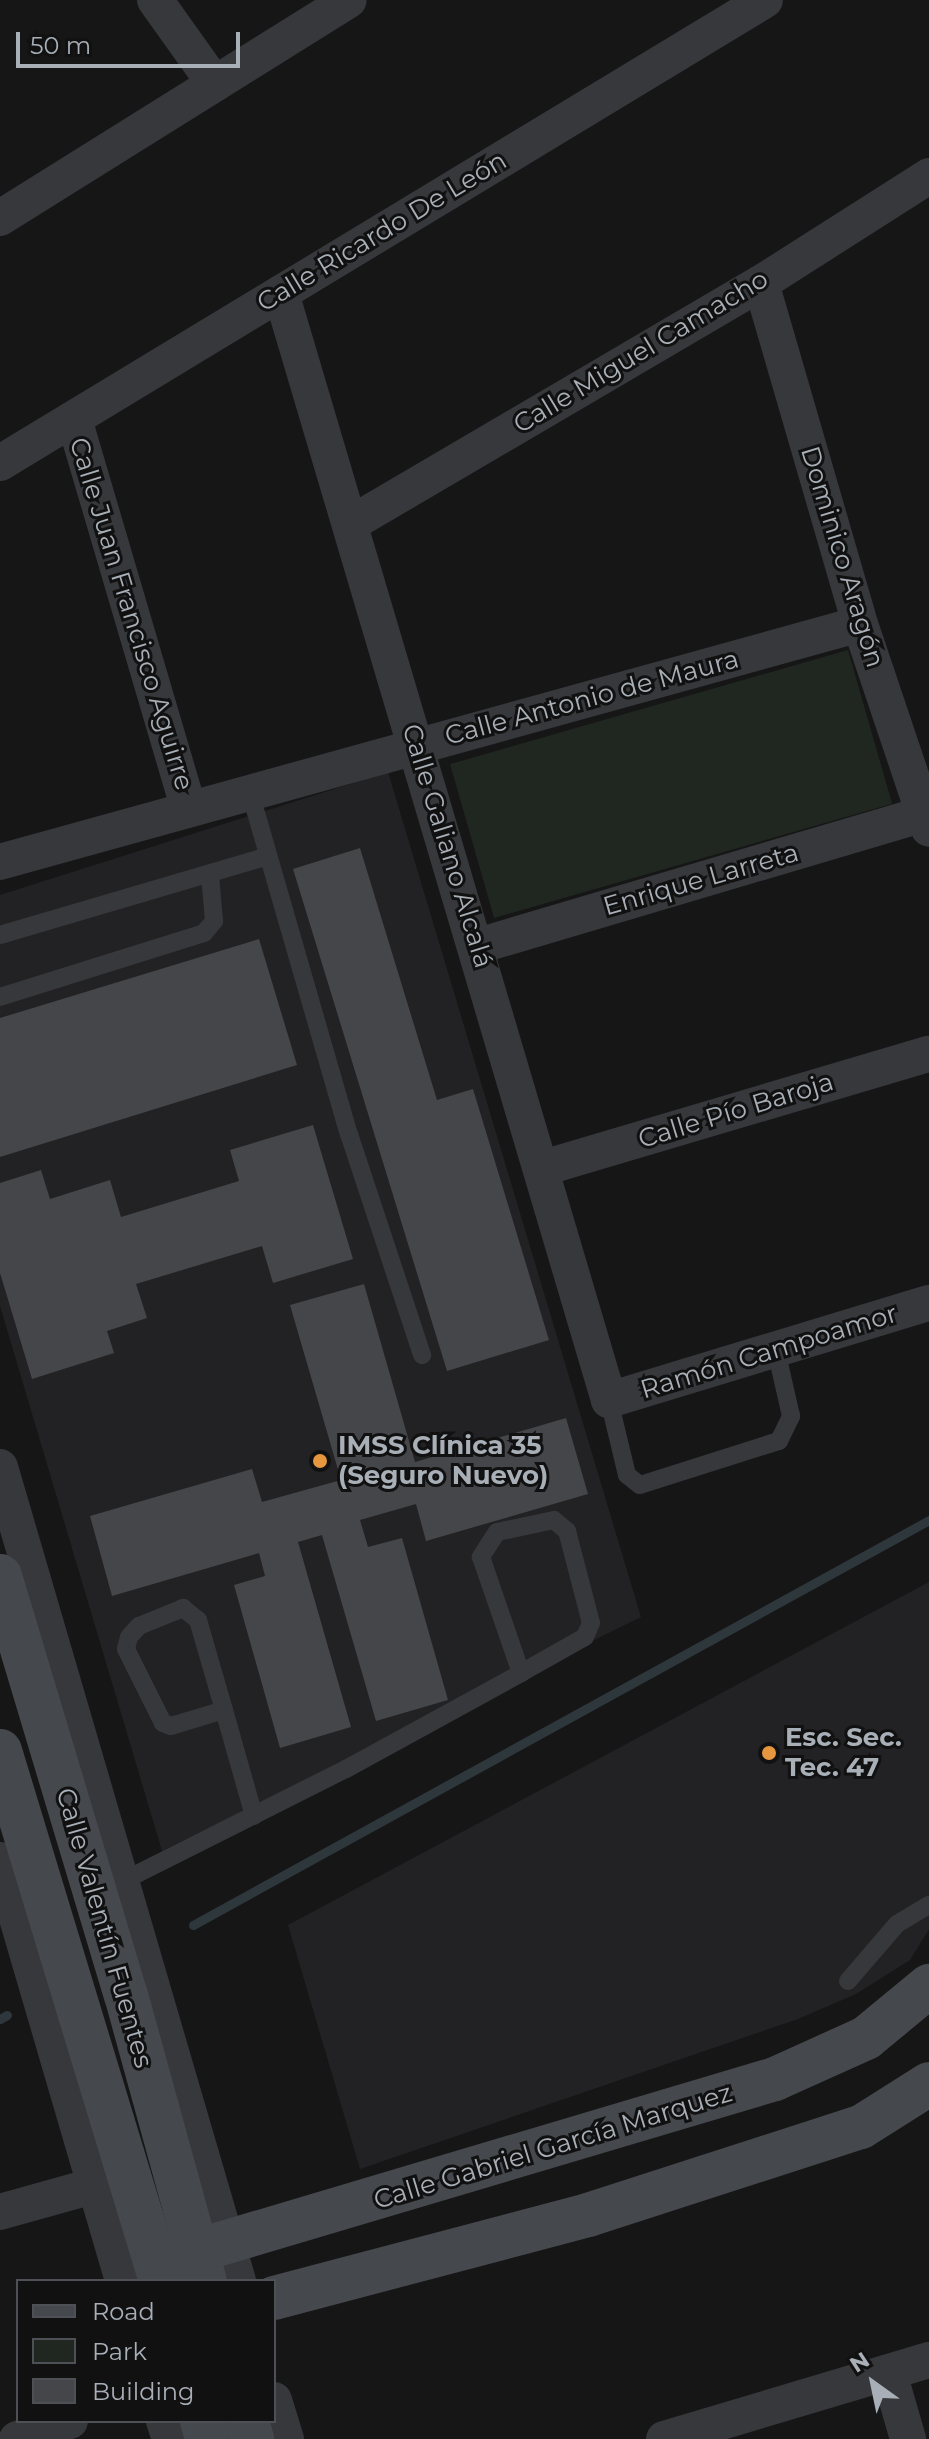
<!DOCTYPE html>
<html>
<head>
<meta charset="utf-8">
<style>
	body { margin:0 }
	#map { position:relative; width:929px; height:2439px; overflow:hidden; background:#161617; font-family:Montserrat,sans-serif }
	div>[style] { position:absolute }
	.built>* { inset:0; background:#222224 }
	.green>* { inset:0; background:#202720; transform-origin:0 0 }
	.stream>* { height:9px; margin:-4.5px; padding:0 4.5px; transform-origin:4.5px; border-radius:4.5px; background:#2e383c }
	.building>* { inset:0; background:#45464a }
	.lane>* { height:18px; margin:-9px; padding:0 9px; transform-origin:9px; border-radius:9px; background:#37383c }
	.street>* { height:36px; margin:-18px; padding:0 18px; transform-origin:18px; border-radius:18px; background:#37383c }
	.secondary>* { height:44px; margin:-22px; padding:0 22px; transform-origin:22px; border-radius:22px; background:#45484c }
	.dots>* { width:22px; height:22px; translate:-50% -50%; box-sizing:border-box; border:4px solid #111112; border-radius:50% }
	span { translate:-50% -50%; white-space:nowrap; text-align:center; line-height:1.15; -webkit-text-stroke:6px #111112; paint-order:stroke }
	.street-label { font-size:26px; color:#a8afb6 }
	.poi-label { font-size:26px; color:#a8afb6; font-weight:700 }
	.left { translate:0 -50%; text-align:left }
	.legend { position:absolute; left:16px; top:2279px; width:260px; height:144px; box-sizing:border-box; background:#111112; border:2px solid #4d5054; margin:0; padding:10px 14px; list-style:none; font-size:24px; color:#a8afb6 }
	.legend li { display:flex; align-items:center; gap:16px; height:40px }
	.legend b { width:40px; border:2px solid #4d5054 }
	.north { position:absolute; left:833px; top:2343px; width:80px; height:80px; -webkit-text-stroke:6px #111112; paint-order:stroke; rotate:327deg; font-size:22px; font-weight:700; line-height:32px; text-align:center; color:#a8afb6 }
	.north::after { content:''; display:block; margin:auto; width:28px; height:36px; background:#a8afb6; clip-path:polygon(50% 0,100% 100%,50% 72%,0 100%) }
	.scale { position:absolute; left:16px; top:32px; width:224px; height:36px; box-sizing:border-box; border:4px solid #a8afb6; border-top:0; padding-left:10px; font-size:24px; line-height:28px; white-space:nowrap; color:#a8afb6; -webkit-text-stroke:6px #111112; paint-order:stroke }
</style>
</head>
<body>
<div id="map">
	<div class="built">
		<div style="clip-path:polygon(388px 772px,641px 1617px,162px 1851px,0 1306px,0 895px)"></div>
		<div style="clip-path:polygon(929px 1582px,929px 1929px,910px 1960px,856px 1994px,798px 2019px,360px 2169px,288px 1925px)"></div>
	</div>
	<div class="green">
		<div style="left:848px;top:650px;width:160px;height:414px;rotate:74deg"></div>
	</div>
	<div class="stream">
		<div style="left:193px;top:1925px;width:840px;rotate:-28.82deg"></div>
		<div style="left:0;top:2019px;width:8px;rotate:-30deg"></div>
	</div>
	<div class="building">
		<div style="clip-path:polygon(360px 848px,437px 1100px,473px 1089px,549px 1340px,447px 1371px,293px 869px)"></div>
		<div style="clip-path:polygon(259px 939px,297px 1065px,0 1157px,0 1018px)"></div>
		<div style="clip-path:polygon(313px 1125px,353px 1259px,273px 1283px,262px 1246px,136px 1284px,147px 1318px,107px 1331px,114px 1353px,32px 1379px,0 1273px,0 1183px,41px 1170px,50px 1199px,110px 1180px,121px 1217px,239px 1181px,230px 1150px)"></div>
		<div style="clip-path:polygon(364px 1284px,415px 1462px,566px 1418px,588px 1494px,426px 1541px,416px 1504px,360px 1520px,368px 1547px,402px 1538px,448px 1700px,376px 1721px,322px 1535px,298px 1542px,351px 1727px,280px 1748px,234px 1585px,265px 1576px,259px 1553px,112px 1596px,90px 1516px,252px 1469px,262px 1502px,341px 1480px,290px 1305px)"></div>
	</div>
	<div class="lane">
		<div style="left:250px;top:792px;width:356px;rotate:73.9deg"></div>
		<div style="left:349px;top:1134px;width:233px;rotate:71.7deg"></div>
		<div style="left:0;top:935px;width:279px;rotate:-16.4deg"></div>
		<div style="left:0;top:997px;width:214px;rotate:-17.4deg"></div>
		<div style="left:204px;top:933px;width:16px;rotate:-50deg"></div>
		<div style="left:214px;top:921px;width:47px;rotate:-94.9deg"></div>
		<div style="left:609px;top:1400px;width:77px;rotate:76.5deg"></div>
		<div style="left:627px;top:1475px;width:16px;rotate:38deg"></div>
		<div style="left:640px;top:1485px;width:146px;rotate:-17.6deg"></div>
		<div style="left:779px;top:1441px;width:28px;rotate:-64deg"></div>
		<div style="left:791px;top:1416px;width:68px;rotate:-102.8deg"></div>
		<div style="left:224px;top:1710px;width:55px;rotate:163.2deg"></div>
		<div style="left:171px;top:1726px;width:9px;rotate:-159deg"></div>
		<div style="left:163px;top:1723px;width:83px;rotate:-116.6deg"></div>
		<div style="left:126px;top:1649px;width:12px;rotate:-76deg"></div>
		<div style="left:129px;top:1637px;width:15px;rotate:-48deg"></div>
		<div style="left:139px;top:1626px;width:48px;rotate:-22.2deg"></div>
		<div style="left:183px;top:1608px;width:19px;rotate:39deg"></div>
		<div style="left:198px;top:1620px;width:94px;rotate:73.9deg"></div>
		<div style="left:224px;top:1710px;width:110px;rotate:74.2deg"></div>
		<div style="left:123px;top:1881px;width:250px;rotate:-26.7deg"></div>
		<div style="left:346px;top:1769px;width:200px;rotate:-28.7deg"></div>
		<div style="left:521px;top:1673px;width:73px;rotate:-29.4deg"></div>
		<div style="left:585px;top:1637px;width:15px;rotate:-67deg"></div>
		<div style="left:591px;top:1623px;width:95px;rotate:-104.6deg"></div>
		<div style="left:567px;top:1531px;width:17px;rotate:-140deg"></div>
		<div style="left:554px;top:1520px;width:58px;rotate:168.1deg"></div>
		<div style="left:497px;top:1532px;width:30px;rotate:123deg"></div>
		<div style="left:481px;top:1557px;width:123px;rotate:71deg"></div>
		<div style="left:848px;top:1981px;width:75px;rotate:-49.3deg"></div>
		<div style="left:897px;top:1924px;width:37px;rotate:-31deg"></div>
	</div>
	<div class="street">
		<div style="left:155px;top:0;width:103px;rotate:54.5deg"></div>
		<div style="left:0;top:218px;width:411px;rotate:-32deg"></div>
		<div style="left:761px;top:283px;width:355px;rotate:73.8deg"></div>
		<div style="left:860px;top:624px;width:216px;rotate:71.4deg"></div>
		<div style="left:281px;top:293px;width:1155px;rotate:73.5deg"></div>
		<div style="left:609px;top:1400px;width:334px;rotate:-16.9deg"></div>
		<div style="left:74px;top:419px;width:407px;rotate:73.6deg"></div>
		<div style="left:0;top:463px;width:894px;rotate:-31.18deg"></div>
		<div style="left:350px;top:524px;width:476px;rotate:-30.4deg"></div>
		<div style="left:761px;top:283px;width:199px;rotate:-32.5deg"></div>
		<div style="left:0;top:862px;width:892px;rotate:-15.47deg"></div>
		<div style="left:478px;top:946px;width:466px;rotate:-16.5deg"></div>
		<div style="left:543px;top:1168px;width:402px;rotate:-16.5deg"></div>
		<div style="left:0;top:1467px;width:848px;rotate:73.7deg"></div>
		<div style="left:0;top:1860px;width:439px;rotate:73.7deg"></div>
		<div style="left:0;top:2212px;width:123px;rotate:-15.6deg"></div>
		<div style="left:889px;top:2373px;width:69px;rotate:73.9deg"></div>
		<div style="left:274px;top:2400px;width:41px;rotate:72.9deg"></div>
		<div style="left:164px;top:2421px;width:19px;rotate:72deg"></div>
		<div style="left:17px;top:2439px;width:56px;rotate:-18.8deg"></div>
		<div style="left:664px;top:2439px;width:277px;rotate:-16.6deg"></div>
	</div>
	<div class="secondary">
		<div style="left:0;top:1576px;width:438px;rotate:73.3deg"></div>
		<div style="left:126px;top:1995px;width:295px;rotate:74.6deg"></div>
		<div style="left:0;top:1751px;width:554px;rotate:73.1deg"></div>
		<div style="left:156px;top:2263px;width:646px;rotate:-16.55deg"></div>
		<div style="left:775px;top:2079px;width:100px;rotate:-24.3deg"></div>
		<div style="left:866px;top:2038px;width:82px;rotate:-39.5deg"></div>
		<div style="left:274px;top:2298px;width:325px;rotate:-14.8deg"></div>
		<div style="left:588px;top:2215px;width:287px;rotate:-17.9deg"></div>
		<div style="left:861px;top:2127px;width:80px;rotate:-32.3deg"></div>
		<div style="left:202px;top:2421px;width:19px;rotate:74deg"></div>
		<div style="left:247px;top:2421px;width:19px;rotate:74deg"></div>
	</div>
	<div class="dots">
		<div style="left:320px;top:1461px;background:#e6963f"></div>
		<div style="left:769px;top:1753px;background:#e6963f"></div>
	</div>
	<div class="street-label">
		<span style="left:382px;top:232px;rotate:-31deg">Calle Ricardo De León</span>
		<span style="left:641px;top:352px;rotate:-31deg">Calle Miguel Camacho</span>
		<span style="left:842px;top:557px;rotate:73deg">Dominico Aragón</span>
		<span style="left:131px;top:614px;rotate:73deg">Calle Juan Francisco Aguirre</span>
		<span style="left:592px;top:698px;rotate:-15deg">Calle Antonio de Maura</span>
		<span style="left:447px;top:846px;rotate:73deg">Calle Galiano Alcalá</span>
		<span style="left:701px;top:880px;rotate:-16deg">Enrique Larreta</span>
		<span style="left:736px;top:1111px;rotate:-17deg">Calle Pío Baroja</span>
		<span style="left:769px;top:1352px;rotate:-17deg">Ramón Campoamor</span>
		<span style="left:104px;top:1928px;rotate:74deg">Calle Valentín Fuentes</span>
		<span style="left:553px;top:2147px;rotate:-17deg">Calle Gabriel García Marquez</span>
	</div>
	<div class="poi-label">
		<span class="left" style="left:338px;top:1461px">IMSS Clínica 35<br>(Seguro Nuevo)</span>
		<span class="left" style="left:785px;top:1753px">Esc. Sec.<br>Tec. 47</span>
	</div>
	<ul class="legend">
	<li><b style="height:10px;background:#45484c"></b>Road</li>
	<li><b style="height:22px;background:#202720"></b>Park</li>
	<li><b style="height:22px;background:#45464a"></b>Building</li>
	</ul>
	<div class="north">N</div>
	<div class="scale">50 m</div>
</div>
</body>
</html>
